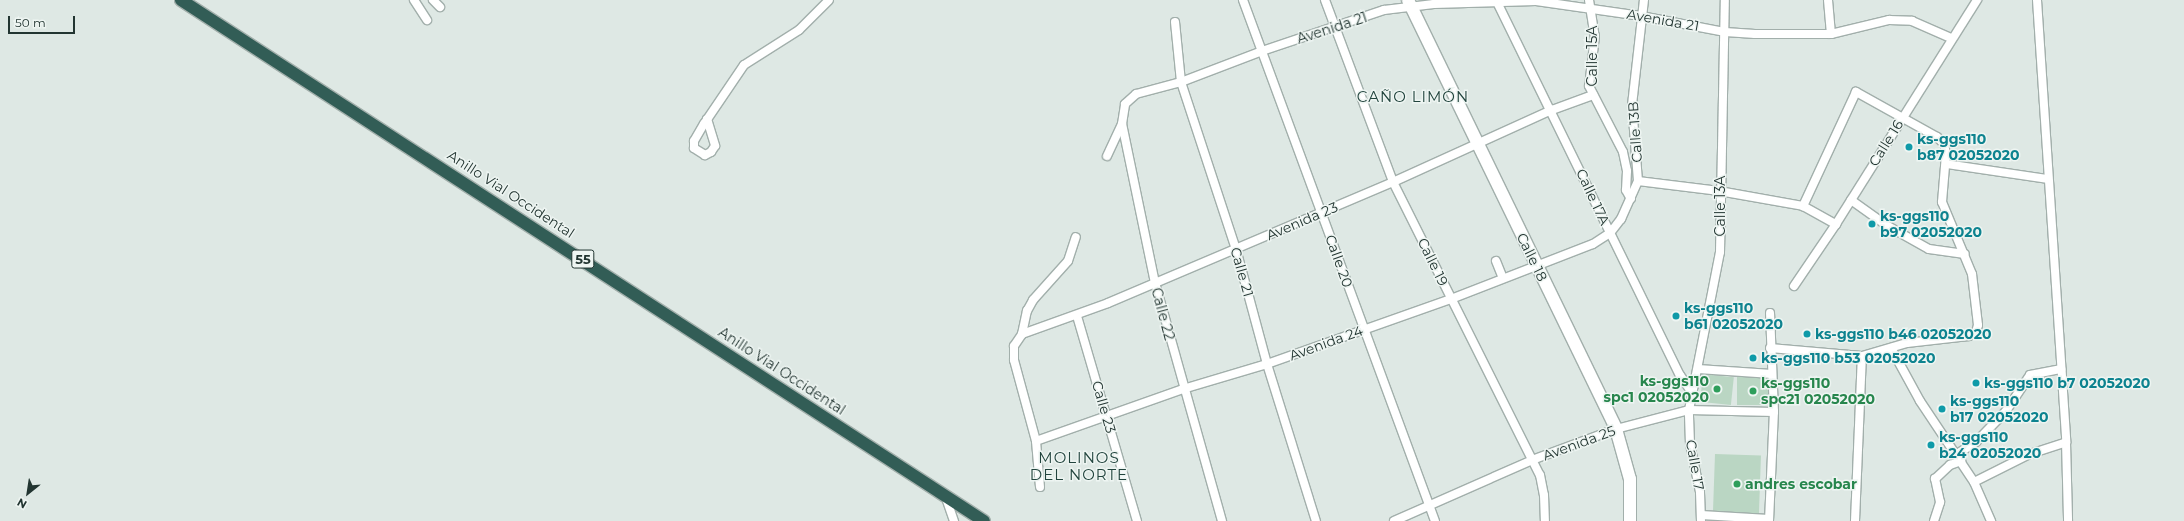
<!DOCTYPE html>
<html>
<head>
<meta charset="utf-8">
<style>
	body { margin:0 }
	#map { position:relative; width:2184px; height:521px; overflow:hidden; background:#dee8e4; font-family:Montserrat,sans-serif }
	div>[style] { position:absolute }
	.green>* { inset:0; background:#bad6c3; transform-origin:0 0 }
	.roads { filter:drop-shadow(1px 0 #a2afab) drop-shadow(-1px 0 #a2afab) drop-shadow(0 1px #a2afab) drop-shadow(0 -1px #a2afab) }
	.street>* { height:8px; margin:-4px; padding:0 4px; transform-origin:4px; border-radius:4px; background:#fff }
	.secondary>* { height:12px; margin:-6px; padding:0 6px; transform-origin:6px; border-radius:6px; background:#fff }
	.highway>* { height:12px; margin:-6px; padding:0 6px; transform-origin:6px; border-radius:6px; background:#325d56 }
	.dots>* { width:11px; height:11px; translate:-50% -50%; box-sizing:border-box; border:2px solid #eef5f2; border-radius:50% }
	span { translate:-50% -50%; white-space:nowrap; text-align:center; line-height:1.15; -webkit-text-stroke:3px #eef5f2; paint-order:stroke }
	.shield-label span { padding:1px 3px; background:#eef5f2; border:1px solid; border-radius:3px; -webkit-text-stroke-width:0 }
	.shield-label { font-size:13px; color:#223531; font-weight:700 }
	.street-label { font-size:14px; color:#223531 }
	.culture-label { font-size:14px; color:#0d838f; font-weight:700 }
	.left { translate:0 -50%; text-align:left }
	.leisure-label { font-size:14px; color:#27864d; font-weight:700 }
	.right { translate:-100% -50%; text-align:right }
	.neighbourhood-label { font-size:15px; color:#21443d; letter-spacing:1px }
	.north { position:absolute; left:8px; top:473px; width:40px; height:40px; -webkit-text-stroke:3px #eef5f2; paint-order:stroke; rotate:210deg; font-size:11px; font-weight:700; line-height:16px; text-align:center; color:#223531 }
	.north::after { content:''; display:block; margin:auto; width:14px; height:18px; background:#223531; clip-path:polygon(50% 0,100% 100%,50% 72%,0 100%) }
	.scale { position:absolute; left:8px; top:16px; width:67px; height:18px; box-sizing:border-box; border:2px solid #223531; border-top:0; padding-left:5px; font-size:12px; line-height:14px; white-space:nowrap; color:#223531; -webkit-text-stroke:3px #eef5f2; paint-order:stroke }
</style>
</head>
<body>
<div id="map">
	<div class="green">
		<div style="left:1703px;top:374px;width:31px;height:28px;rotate:6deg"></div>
		<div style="left:1768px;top:376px;width:29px;height:31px;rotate:90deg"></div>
		<div style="left:1715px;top:454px;width:46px;height:59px;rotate:2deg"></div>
	</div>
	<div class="roads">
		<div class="street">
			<div style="left:414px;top:0;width:24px;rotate:57deg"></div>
			<div style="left:433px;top:0;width:10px;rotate:45deg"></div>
			<div style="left:1243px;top:0;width:555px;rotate:69.77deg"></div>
			<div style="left:1325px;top:0;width:194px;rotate:69.5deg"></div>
			<div style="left:1393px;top:182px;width:328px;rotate:63.4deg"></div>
			<div style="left:1540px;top:475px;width:20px;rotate:79deg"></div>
			<div style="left:1544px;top:495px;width:26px;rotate:88deg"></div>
			<div style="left:1496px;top:0;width:418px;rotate:63.9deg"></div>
			<div style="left:1680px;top:375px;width:22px;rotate:56deg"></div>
			<div style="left:1589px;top:0;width:36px;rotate:81deg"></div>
			<div style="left:1595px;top:36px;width:50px;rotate:96.8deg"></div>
			<div style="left:1589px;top:86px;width:74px;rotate:62.7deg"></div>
			<div style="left:1623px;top:152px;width:19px;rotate:78deg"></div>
			<div style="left:1627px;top:171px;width:19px;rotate:93deg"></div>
			<div style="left:1626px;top:190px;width:10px;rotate:61deg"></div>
			<div style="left:1828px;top:0;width:34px;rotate:85deg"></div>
			<div style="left:2037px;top:0;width:443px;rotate:86.2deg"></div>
			<div style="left:2066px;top:442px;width:79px;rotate:88.5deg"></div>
			<div style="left:1175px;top:22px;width:60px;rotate:84.3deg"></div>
			<div style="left:1181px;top:82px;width:176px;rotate:71.8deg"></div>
			<div style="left:1236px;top:249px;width:119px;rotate:74.9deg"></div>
			<div style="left:1267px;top:364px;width:164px;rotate:72.7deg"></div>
			<div style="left:707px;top:119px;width:28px;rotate:73deg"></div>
			<div style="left:715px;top:146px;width:7px;rotate:124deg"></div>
			<div style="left:711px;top:152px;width:7px;rotate:153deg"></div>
			<div style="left:705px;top:155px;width:13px;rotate:-148deg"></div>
			<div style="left:694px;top:148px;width:7px;rotate:-90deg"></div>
			<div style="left:694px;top:141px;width:20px;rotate:-60deg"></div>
			<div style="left:704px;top:124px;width:71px;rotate:-55.9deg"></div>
			<div style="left:744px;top:65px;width:65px;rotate:-32.5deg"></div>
			<div style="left:799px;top:30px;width:42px;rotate:-45deg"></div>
			<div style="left:1107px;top:156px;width:35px;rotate:-65deg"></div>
			<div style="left:1946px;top:164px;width:103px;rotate:8.4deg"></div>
			<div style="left:1638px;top:181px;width:82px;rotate:7deg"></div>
			<div style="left:1719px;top:191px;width:85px;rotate:10.1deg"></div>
			<div style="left:1803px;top:206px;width:38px;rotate:29deg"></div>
			<div style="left:1851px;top:200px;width:43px;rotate:35.5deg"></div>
			<div style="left:1886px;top:225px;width:49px;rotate:29.2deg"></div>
			<div style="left:1929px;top:249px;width:36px;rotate:8deg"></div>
			<div style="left:1496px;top:261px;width:18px;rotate:68deg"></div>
			<div style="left:1794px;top:286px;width:75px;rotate:-55.9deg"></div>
			<div style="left:1836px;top:224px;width:265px;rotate:-57.8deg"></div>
			<div style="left:1077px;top:316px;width:214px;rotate:73.7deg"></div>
			<div style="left:1022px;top:334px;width:24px;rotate:-78deg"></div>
			<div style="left:1027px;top:311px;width:13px;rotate:-61deg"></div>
			<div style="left:1033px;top:300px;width:52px;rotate:-48.1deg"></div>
			<div style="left:1068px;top:261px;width:25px;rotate:-72deg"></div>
			<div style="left:1770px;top:348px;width:92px;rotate:5deg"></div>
			<div style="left:1862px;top:356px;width:47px;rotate:-16.1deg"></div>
			<div style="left:1907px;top:343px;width:62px;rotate:-6.4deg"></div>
			<div style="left:1969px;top:336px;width:8px;rotate:-30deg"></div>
			<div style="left:1976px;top:332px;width:7px;rotate:-74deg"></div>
			<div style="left:1978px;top:325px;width:51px;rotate:-96.7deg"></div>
			<div style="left:1972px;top:274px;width:78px;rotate:-112.6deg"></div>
			<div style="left:1942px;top:202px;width:48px;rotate:-85.2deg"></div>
			<div style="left:1946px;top:154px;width:10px;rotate:-101deg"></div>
			<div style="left:1944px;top:144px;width:10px;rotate:-135deg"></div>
			<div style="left:1937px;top:137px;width:93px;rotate:-150.9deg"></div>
			<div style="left:1856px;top:92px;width:126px;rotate:114.9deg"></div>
			<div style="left:1891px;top:348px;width:60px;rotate:61.3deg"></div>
			<div style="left:1920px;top:401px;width:97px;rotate:56.3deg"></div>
			<div style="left:1974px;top:482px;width:43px;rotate:66.4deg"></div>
			<div style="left:1698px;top:369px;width:74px;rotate:3.9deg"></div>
			<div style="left:1036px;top:441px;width:156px;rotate:-19.5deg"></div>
			<div style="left:1183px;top:389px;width:88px;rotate:-16.6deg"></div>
			<div style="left:1267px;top:364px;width:195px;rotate:-19.5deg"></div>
			<div style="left:1451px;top:299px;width:152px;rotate:-21.2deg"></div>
			<div style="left:1593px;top:244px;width:20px;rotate:-33deg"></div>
			<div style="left:1610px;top:233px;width:18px;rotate:-52deg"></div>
			<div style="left:1621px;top:219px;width:42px;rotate:-65.9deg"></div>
			<div style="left:1638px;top:181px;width:76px;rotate:-94.5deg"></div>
			<div style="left:1632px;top:105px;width:106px;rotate:-83.5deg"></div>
			<div style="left:1957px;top:454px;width:22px;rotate:-32deg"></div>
			<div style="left:1976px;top:442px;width:43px;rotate:-45.9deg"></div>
			<div style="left:2006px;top:411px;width:43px;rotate:-56.3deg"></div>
			<div style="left:2030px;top:375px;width:32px;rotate:-11deg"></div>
			<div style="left:1974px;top:482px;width:63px;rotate:-26.6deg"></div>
			<div style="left:2030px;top:454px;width:38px;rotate:-18deg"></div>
			<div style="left:1040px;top:487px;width:46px;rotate:-95deg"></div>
			<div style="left:1036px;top:441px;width:84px;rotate:-105.2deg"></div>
			<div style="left:1014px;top:360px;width:14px;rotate:-90deg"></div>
			<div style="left:1014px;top:346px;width:14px;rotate:-56deg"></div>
			<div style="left:1022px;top:334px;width:91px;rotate:-19.8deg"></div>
			<div style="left:1108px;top:303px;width:310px;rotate:-23deg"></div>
			<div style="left:1393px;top:182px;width:175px;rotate:-24.4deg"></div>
			<div style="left:1552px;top:110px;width:44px;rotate:-20.1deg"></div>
			<div style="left:945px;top:495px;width:28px;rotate:71deg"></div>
			<div style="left:1701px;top:515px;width:68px;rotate:3.4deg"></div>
			<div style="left:1222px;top:521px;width:247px;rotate:-105.7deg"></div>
			<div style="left:1155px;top:283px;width:162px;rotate:-101.7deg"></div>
			<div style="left:1122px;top:124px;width:20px;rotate:-81deg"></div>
			<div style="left:1125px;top:104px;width:15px;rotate:-42deg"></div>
			<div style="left:1136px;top:94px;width:47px;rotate:-14.9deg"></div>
			<div style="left:1181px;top:82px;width:87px;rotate:-20.9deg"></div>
			<div style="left:1262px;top:51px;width:129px;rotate:-18.6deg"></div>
			<div style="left:1384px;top:10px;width:50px;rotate:-6.8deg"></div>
			<div style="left:1434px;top:4px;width:102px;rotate:-1.7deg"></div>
			<div style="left:1536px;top:1px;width:106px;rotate:8.1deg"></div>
			<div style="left:1641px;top:16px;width:86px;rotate:10.8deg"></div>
			<div style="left:1725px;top:32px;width:30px;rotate:4deg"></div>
			<div style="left:1755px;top:34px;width:76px"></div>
			<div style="left:1831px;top:34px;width:60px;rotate:-13.6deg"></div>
			<div style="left:1889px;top:20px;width:23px;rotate:2deg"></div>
			<div style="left:1912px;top:21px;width:43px;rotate:23.6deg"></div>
			<div style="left:1394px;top:521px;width:151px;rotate:-23.8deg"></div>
			<div style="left:1532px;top:460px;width:90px;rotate:-20.3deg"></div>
			<div style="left:1616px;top:429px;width:75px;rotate:-14.6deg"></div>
			<div style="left:1689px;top:410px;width:85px;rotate:1.3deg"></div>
			<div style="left:1701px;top:521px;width:29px;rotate:-92deg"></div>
			<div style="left:1700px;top:492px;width:49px;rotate:-101.8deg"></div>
			<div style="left:1690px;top:444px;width:34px;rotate:-92deg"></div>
			<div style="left:1689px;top:410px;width:161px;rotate:-78.9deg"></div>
			<div style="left:1720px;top:252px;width:252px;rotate:-88.9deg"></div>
			<div style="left:1769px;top:521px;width:109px;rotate:-87.4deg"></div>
			<div style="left:1774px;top:412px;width:99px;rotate:-92.3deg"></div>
			<div style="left:1855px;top:521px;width:165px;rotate:-87.6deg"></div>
			<div style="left:1934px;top:521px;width:20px;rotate:-72deg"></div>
			<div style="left:1940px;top:502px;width:24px;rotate:-102deg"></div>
			<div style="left:1935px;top:479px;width:21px;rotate:-43deg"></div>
			<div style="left:1950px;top:465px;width:12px;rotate:-20deg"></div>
		</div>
		<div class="secondary">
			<div style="left:1408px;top:0;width:477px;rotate:64.1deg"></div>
			<div style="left:1616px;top:429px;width:52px;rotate:74.4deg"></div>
			<div style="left:1630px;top:479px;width:42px;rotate:90deg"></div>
		</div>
		<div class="highway">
			<div style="left:181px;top:0;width:957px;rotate:32.98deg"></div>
		</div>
	</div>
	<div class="dots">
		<div style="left:1909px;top:147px;background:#0f9aa8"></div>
		<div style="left:1872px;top:224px;background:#0f9aa8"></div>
		<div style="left:1676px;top:316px;background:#0f9aa8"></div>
		<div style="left:1807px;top:334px;background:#0f9aa8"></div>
		<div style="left:1753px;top:358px;background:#0f9aa8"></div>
		<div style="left:1976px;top:383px;background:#0f9aa8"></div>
		<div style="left:1717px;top:389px;background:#2e9e5b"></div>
		<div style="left:1753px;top:391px;background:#2e9e5b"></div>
		<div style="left:1942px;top:409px;background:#0f9aa8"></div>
		<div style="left:1931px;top:445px;background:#0f9aa8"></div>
		<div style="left:1737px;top:484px;background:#2e9e5b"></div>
	</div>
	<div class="shield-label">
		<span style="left:583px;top:259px">55</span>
	</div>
	<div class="street-label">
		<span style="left:1663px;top:20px;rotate:10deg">Avenida 21</span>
		<span style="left:1332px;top:28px;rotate:-18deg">Avenida 21</span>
		<span style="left:1592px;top:56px;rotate:-90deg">Calle 15A</span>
		<span style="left:1635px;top:132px;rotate:-94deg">Calle 13B</span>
		<span style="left:1886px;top:143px;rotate:-58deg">Calle 16</span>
		<span style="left:511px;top:194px;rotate:33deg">Anillo Vial Occidental</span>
		<span style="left:1593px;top:197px;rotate:65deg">Calle 17A</span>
		<span style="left:1720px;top:206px;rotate:-90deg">Calle 13A</span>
		<span style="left:1302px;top:221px;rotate:-23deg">Avenida 23</span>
		<span style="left:1532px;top:257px;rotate:64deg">Calle 18</span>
		<span style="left:1339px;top:261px;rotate:70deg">Calle 20</span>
		<span style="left:1433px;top:262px;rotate:64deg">Calle 19</span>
		<span style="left:1242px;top:272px;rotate:74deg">Calle 21</span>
		<span style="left:1163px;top:314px;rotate:75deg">Calle 22</span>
		<span style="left:1326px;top:343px;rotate:-20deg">Avenida 24</span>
		<span style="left:782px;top:371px;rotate:33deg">Anillo Vial Occidental</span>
		<span style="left:1104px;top:407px;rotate:74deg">Calle 23</span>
		<span style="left:1579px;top:443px;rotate:-20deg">Avenida 25</span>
		<span style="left:1695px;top:465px;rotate:80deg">Calle 17</span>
	</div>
	<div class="culture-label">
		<span class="left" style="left:1917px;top:147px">ks-ggs110<br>b87 02052020</span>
		<span class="left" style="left:1880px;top:224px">ks-ggs110<br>b97 02052020</span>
		<span class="left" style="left:1684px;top:316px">ks-ggs110<br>b61 02052020</span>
		<span class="left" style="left:1815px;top:334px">ks-ggs110 b46 02052020</span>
		<span class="left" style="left:1761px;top:358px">ks-ggs110 b53 02052020</span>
		<span class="left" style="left:1984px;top:383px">ks-ggs110 b7 02052020</span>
		<span class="left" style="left:1950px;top:409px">ks-ggs110<br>b17 02052020</span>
		<span class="left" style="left:1939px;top:445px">ks-ggs110<br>b24 02052020</span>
	</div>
	<div class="leisure-label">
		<span class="right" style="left:1709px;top:389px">ks-ggs110<br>spc1 02052020</span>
		<span class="left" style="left:1761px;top:391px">ks-ggs110<br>spc21 02052020</span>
		<span class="left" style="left:1745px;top:484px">andres escobar</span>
	</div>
	<div class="neighbourhood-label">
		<span style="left:1413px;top:97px">CAÑO LIMÓN</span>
		<span style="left:1079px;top:466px">MOLINOS<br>DEL NORTE</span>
	</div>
	<div class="north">N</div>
	<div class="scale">50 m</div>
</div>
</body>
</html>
